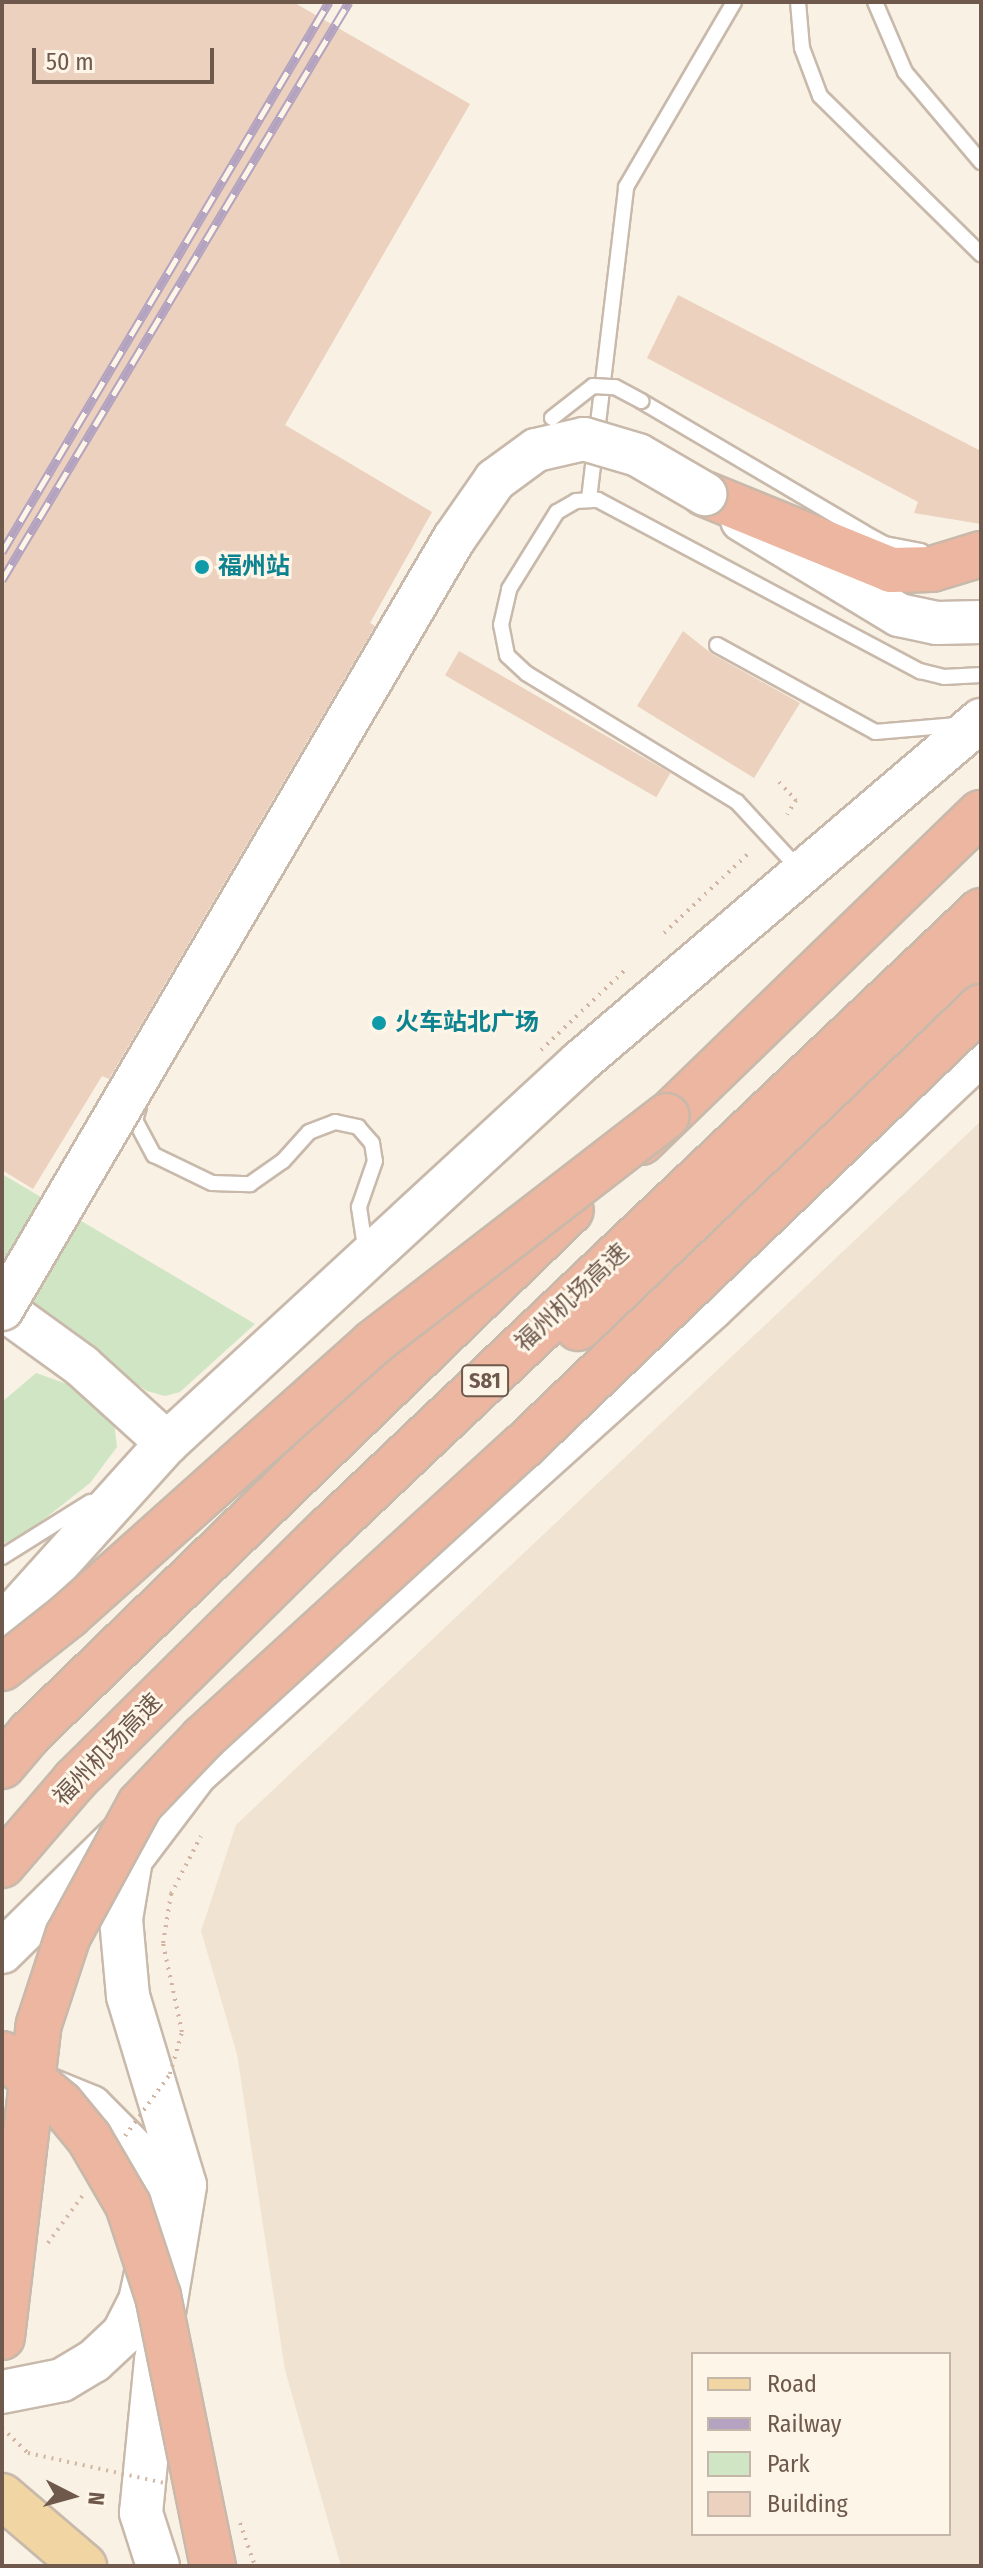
<!DOCTYPE html>
<html>
<head>
<meta charset="utf-8">
<style>
	body { margin:0 }
	#map { position:relative; width:983px; height:2568px; overflow:hidden; background:#f9f1e3; font-family:"Fira Sans Condensed","Noto Sans SC",sans-serif }
	div>[style] { position:absolute }
	.residential>* { inset:0; background:#f0e3d2 }
	.green>* { inset:0; background:#d0e5c3 }
	.building>* { inset:0; background:#ebd1be; transform-origin:0 0 }
	.path>* { height:4px; margin-top:-2px; transform-origin:0; background:repeating-linear-gradient(90deg,#d0b4a1 0 2px,transparent 0 8px) }
	.roads { filter:drop-shadow(2px 0 #c8b9ab) drop-shadow(-2px 0 #c8b9ab) drop-shadow(0 2px #c8b9ab) drop-shadow(0 -2px #c8b9ab) }
	.service>* { height:14px; margin:-7px; padding:0 7px; transform-origin:7px; border-radius:7px; background:#fff }
	.secondary>* { height:42px; margin:-21px; padding:0 21px; transform-origin:21px; border-radius:21px; background:#fff }
	.primary>* { height:44px; margin:-22px; padding:0 22px; transform-origin:22px; border-radius:22px; background:#f1d5a2 }
	.motorway>* { height:44px; margin:-22px; padding:0 22px; transform-origin:22px; border-radius:22px; background:#edb6a0 }
	.rail>* { height:9px; margin-top:-4.5px; transform-origin:0; background:repeating-linear-gradient(90deg,#fdf5e8 0 18px,#b4a3c0 0 36px); box-sizing:border-box; border-block:2px solid #b4a3c0 }
	.path-bridge>* { height:4px; margin-top:-2px; transform-origin:0; background:repeating-linear-gradient(90deg,#d0b4a1 0 2px,transparent 0 8px) }
	.bridges { filter:drop-shadow(2px 0 #c8b9ab) drop-shadow(-2px 0 #c8b9ab) drop-shadow(0 2px #c8b9ab) drop-shadow(0 -2px #c8b9ab) }
	.service-bridge>* { height:14px; margin:-7px; padding:0 7px; transform-origin:7px; border-radius:7px; background:#fff }
	.secondary-bridge>* { height:42px; margin:-21px; padding:0 21px; transform-origin:21px; border-radius:21px; background:#fff }
	.motorway-bridge>* { height:44px; margin:-22px; padding:0 22px; transform-origin:22px; border-radius:22px; background:#edb6a0 }
	.dots>* { width:22px; height:22px; translate:-50% -50%; box-sizing:border-box; border:4px solid #fdf5e8; border-radius:50% }
	span { translate:-50% -50%; white-space:nowrap; text-align:center; line-height:1.15; -webkit-text-stroke:6px #fdf5e8; paint-order:stroke }
	.shield-label span { padding:2px 6px; background:#fdf5e8; border:2px solid; border-radius:6px; -webkit-text-stroke-width:0 }
	.shield-label { font-size:22px; color:#6e594c; font-weight:700 }
	.culture-label { font-size:24px; color:#0d838f; font-weight:700 }
	.left { translate:0 -50%; text-align:left }
	.street-label { font-size:24px; color:#6e594c }
	.frame { position:absolute; inset:0; border:4px solid #6e594c; pointer-events:none }
	.legend { position:absolute; left:691px; top:2352px; width:260px; height:184px; box-sizing:border-box; background:#fdf5e8; border:2px solid #c4b7aa; margin:0; padding:10px 14px; list-style:none; font-size:24px; color:#6e594c }
	.legend li { display:flex; align-items:center; gap:16px; height:40px }
	.legend b { width:40px; border:2px solid #c4b7aa }
	.north { position:absolute; left:32px; top:2456px; width:80px; height:80px; -webkit-text-stroke:6px #fdf5e8; paint-order:stroke; rotate:96deg; font-size:22px; font-weight:700; line-height:32px; text-align:center; color:#6e594c }
	.north::after { content:''; display:block; margin:auto; width:28px; height:36px; background:#6e594c; clip-path:polygon(50% 0,100% 100%,50% 72%,0 100%) }
	.scale { position:absolute; left:32px; top:48px; width:182px; height:36px; box-sizing:border-box; border:4px solid #6e594c; border-top:0; padding-left:10px; font-size:24px; line-height:28px; white-space:nowrap; color:#6e594c; -webkit-text-stroke:6px #fdf5e8; paint-order:stroke }
</style>
</head>
<body>
<div id="map">
	<div class="residential">
		<div style="clip-path:polygon(evenodd,981px 1121px,981px 2566px,341px 2566px,285px 2370px,237px 2054px,201px 1931px,236px 1825px,981px 1121px,693px 2354px,949px 2354px,949px 2534px,693px 2534px,693px 2354px)"></div>
	</div>
	<div class="green">
		<div style="clip-path:polygon(2px 1174px,255px 1324px,180px 1392px,165px 1396px,147px 1391px,2px 1293px)"></div>
		<div style="clip-path:polygon(36px 1373px,84px 1390px,114px 1422px,117px 1447px,90px 1483px,24px 1535px,2px 1544px,2px 1402px)"></div>
	</div>
	<div class="building">
		<div style="clip-path:polygon(2px 2px,293px 2px,470px 104px,285px 425px,432px 512px,370px 623px,375px 626px,109px 1079px,102px 1076px,33px 1189px,2px 1170px)"></div>
		<div style="clip-path:polygon(678px 295px,981px 451px,981px 524px,914px 513px,918px 502px,647px 358px)"></div>
		<div style="clip-path:polygon(683px 631px,712px 654px,800px 703px,754px 778px,637px 706px)"></div>
		<div style="left:459px;top:651px;width:244px;height:28px;rotate:30deg"></div>
	</div>
	<div class="path">
		<div style="left:779px;top:782px;width:25px;rotate:47deg"></div>
		<div style="left:796px;top:800px;width:17px;rotate:121deg"></div>
		<div style="left:664px;top:933px;width:117px;rotate:-43.3deg"></div>
		<div style="left:541px;top:1050px;width:115px;rotate:-43.6deg"></div>
	</div>
	<div class="roads">
		<div class="service">
			<div style="left:798px;top:2px;width:46px;rotate:85deg"></div>
			<div style="left:802px;top:48px;width:51px;rotate:69.4deg"></div>
			<div style="left:820px;top:96px;width:226px;rotate:44.5deg"></div>
			<div style="left:875px;top:2px;width:76px;rotate:66.8deg"></div>
			<div style="left:905px;top:72px;width:118px;rotate:49.8deg"></div>
			<div style="left:641px;top:401px;width:258px;rotate:30.5deg"></div>
			<div style="left:863px;top:532px;width:25px;rotate:29deg"></div>
			<div style="left:885px;top:544px;width:37px;rotate:11deg"></div>
			<div style="left:589px;top:499px;width:314px;rotate:-83.2deg"></div>
			<div style="left:626px;top:187px;width:214px;rotate:-59.7deg"></div>
			<div style="left:717px;top:645px;width:180px;rotate:28.8deg"></div>
			<div style="left:875px;top:732px;width:82px;rotate:-4.9deg"></div>
			<div style="left:800px;top:870px;width:93px;rotate:-132.8deg"></div>
			<div style="left:737px;top:802px;width:247px;rotate:-148.6deg"></div>
			<div style="left:526px;top:673px;width:26px;rotate:-137deg"></div>
			<div style="left:507px;top:655px;width:31px;rotate:-101deg"></div>
			<div style="left:501px;top:625px;width:37px;rotate:-77deg"></div>
			<div style="left:509px;top:589px;width:91px;rotate:-58.1deg"></div>
			<div style="left:557px;top:512px;width:22px;rotate:-30deg"></div>
			<div style="left:576px;top:501px;width:22px;rotate:-3deg"></div>
			<div style="left:598px;top:500px;width:365px;rotate:28deg"></div>
			<div style="left:920px;top:671px;width:25px;rotate:14deg"></div>
			<div style="left:944px;top:677px;width:37px;rotate:-3deg"></div>
			<div style="left:139px;top:1107px;width:14px;rotate:107deg"></div>
			<div style="left:135px;top:1120px;width:40px;rotate:62deg"></div>
			<div style="left:154px;top:1155px;width:64px;rotate:25.8deg"></div>
			<div style="left:212px;top:1183px;width:38px;rotate:2deg"></div>
			<div style="left:250px;top:1184px;width:40px;rotate:-34.9deg"></div>
			<div style="left:283px;top:1161px;width:39px;rotate:-48deg"></div>
			<div style="left:309px;top:1132px;width:28px;rotate:-21deg"></div>
			<div style="left:335px;top:1122px;width:24px;rotate:12deg"></div>
			<div style="left:358px;top:1127px;width:21px;rotate:49deg"></div>
			<div style="left:372px;top:1143px;width:18px;rotate:81deg"></div>
			<div style="left:375px;top:1161px;width:49px;rotate:109.2deg"></div>
			<div style="left:359px;top:1207px;width:48px;rotate:81.5deg"></div>
			<div style="left:2px;top:1557px;width:104px;rotate:-32deg"></div>
		</div>
		<div class="secondary">
			<div style="left:742px;top:520px;width:184px;rotate:31.2deg"></div>
			<div style="left:899px;top:615px;width:39px;rotate:12deg"></div>
			<div style="left:937px;top:623px;width:44px;rotate:-1.3deg"></div>
			<div style="left:2px;top:1308px;width:99px;rotate:35.9deg"></div>
			<div style="left:82px;top:1366px;width:115px;rotate:42.2deg"></div>
			<div style="left:2px;top:1626px;width:246px;rotate:-48deg"></div>
			<div style="left:167px;top:1443px;width:562px;rotate:-42.69deg"></div>
			<div style="left:580px;top:1062px;width:527px;rotate:-40.46deg"></div>
			<div style="left:173px;top:1794px;width:726px;rotate:-42.04deg"></div>
			<div style="left:712px;top:1308px;width:370px;rotate:-43.4deg"></div>
			<div style="left:2px;top:1952px;width:163px;rotate:-44.5deg"></div>
			<div style="left:2px;top:2392px;width:61px;rotate:-11.3deg"></div>
			<div style="left:62px;top:2380px;width:37px;rotate:-31deg"></div>
			<div style="left:94px;top:2361px;width:40px;rotate:-43deg"></div>
			<div style="left:123px;top:2334px;width:37px;rotate:-63deg"></div>
			<div style="left:140px;top:2301px;width:61px;rotate:-77.8deg"></div>
			<div style="left:153px;top:2241px;width:31px;rotate:-88deg"></div>
			<div style="left:154px;top:2210px;width:63px;rotate:-108.4deg"></div>
			<div style="left:134px;top:2150px;width:61px;rotate:-135deg"></div>
			<div style="left:91px;top:2107px;width:53px;rotate:-157.8deg"></div>
			<div style="left:158px;top:2566px;width:56px;rotate:-107.8deg"></div>
			<div style="left:141px;top:2513px;width:153px;rotate:-84.4deg"></div>
			<div style="left:156px;top:2361px;width:178px;rotate:-80.6deg"></div>
			<div style="left:185px;top:2185px;width:197px;rotate:-106.8deg"></div>
			<div style="left:128px;top:1996px;width:77px;rotate:-95.2deg"></div>
			<div style="left:121px;top:1919px;width:61px;rotate:-80.5deg"></div>
			<div style="left:131px;top:1859px;width:104px;rotate:-52.8deg"></div>
		</div>
		<div class="primary">
			<div style="left:2px;top:2496px;width:108px;rotate:40.5deg"></div>
		</div>
		<div class="motorway">
			<div style="left:705px;top:494px;width:201px;rotate:22.2deg"></div>
			<div style="left:891px;top:570px;width:41px;rotate:-1.4deg"></div>
			<div style="left:932px;top:569px;width:51px;rotate:-17deg"></div>
			<div style="left:641px;top:1142px;width:473px;rotate:-44.1deg"></div>
			<div style="left:578px;top:1328px;width:155px;rotate:-38.7deg"></div>
			<div style="left:699px;top:1231px;width:396px;rotate:-44.6deg"></div>
			<div style="left:2px;top:1766px;width:43px;rotate:-49.7deg"></div>
			<div style="left:30px;top:1733px;width:752px;rotate:-44.03deg"></div>
			<div style="left:2px;top:1865px;width:112px;rotate:-49.3deg"></div>
			<div style="left:75px;top:1780px;width:359px;rotate:-44.7deg"></div>
			<div style="left:330px;top:1528px;width:897px;rotate:-43.46deg"></div>
		</div>
	</div>
	<div class="rail">
		<div style="left:2px;top:552px;width:640px;rotate:-59.27deg"></div>
		<div style="left:2px;top:580px;width:674px;rotate:-59.02deg"></div>
	</div>
	<div class="path-bridge">
		<div style="left:125px;top:2136px;width:77px;rotate:-54deg"></div>
		<div style="left:170px;top:2074px;width:44px;rotate:-74.1deg"></div>
		<div style="left:182px;top:2032px;width:91px;rotate:-102.1deg"></div>
		<div style="left:163px;top:1943px;width:50px;rotate:-80.7deg"></div>
		<div style="left:171px;top:1894px;width:65px;rotate:-62.7deg"></div>
		<div style="left:48px;top:2243px;width:59px;rotate:-53.9deg"></div>
		<div style="left:2px;top:2428px;width:36px;rotate:44deg"></div>
		<div style="left:28px;top:2453px;width:139px;rotate:12.4deg"></div>
		<div style="left:240px;top:2523px;width:46px;rotate:70.8deg"></div>
	</div>
	<div class="bridges">
		<div class="service-bridge">
			<div style="left:552px;top:418px;width:52px;rotate:-38deg"></div>
			<div style="left:593px;top:386px;width:22px;rotate:3deg"></div>
			<div style="left:615px;top:387px;width:30px;rotate:28deg"></div>
		</div>
		<div class="secondary-bridge">
			<div style="left:2px;top:1309px;width:893px;rotate:-59.59deg"></div>
			<div style="left:454px;top:539px;width:72px;rotate:-55.2deg"></div>
			<div style="left:495px;top:480px;width:51px;rotate:-36.2deg"></div>
			<div style="left:536px;top:450px;width:49px;rotate:-12.9deg"></div>
			<div style="left:584px;top:439px;width:56px;rotate:16.5deg"></div>
			<div style="left:638px;top:455px;width:78px;rotate:30.2deg"></div>
		</div>
		<div class="motorway-bridge">
			<div style="left:2px;top:1668px;width:85px;rotate:-38.3deg"></div>
			<div style="left:69px;top:1615px;width:408px;rotate:-41.8deg"></div>
			<div style="left:373px;top:1343px;width:371px;rotate:-37.7deg"></div>
			<div style="left:2px;top:2054px;width:77px;rotate:40.3deg"></div>
			<div style="left:61px;top:2104px;width:44px;rotate:50.5deg"></div>
			<div style="left:89px;top:2138px;width:78px;rotate:59.8deg"></div>
			<div style="left:128px;top:2205px;width:96px;rotate:71.8deg"></div>
			<div style="left:158px;top:2296px;width:276px;rotate:78.5deg"></div>
			<div style="left:2px;top:2337px;width:315px;rotate:-83.3deg"></div>
			<div style="left:39px;top:2024px;width:93px;rotate:-71.8deg"></div>
			<div style="left:68px;top:1936px;width:150px;rotate:-61.4deg"></div>
			<div style="left:140px;top:1804px;width:91px;rotate:-46.3deg"></div>
			<div style="left:203px;top:1738px;width:432px;rotate:-42.4deg"></div>
			<div style="left:522px;top:1447px;width:636px;rotate:-43.79deg"></div>
		</div>
	</div>
	<div class="dots">
		<div style="left:202px;top:567px;background:#0f9aa8"></div>
		<div style="left:379px;top:1023px;background:#0f9aa8"></div>
	</div>
	<div class="shield-label">
		<span style="left:485px;top:1381px">S81</span>
	</div>
	<div class="culture-label">
		<span class="left" style="left:218px;top:567px">福州站</span>
		<span class="left" style="left:395px;top:1023px">火车站北广场</span>
	</div>
	<div class="street-label">
		<span style="left:572px;top:1298px;rotate:-43deg">福州机场高速</span>
		<span style="left:108px;top:1750px;rotate:-46deg">福州机场高速</span>
	</div>
	<div class="frame"></div>
	<ul class="legend">
	<li><b style="height:10px;background:#f1d5a2"></b>Road</li>
	<li><b style="height:10px;background:#b4a3c0"></b>Railway</li>
	<li><b style="height:22px;background:#d0e5c3"></b>Park</li>
	<li><b style="height:22px;background:#ebd1be"></b>Building</li>
	</ul>
	<div class="north">N</div>
	<div class="scale">50 m</div>
</div>
</body>
</html>
